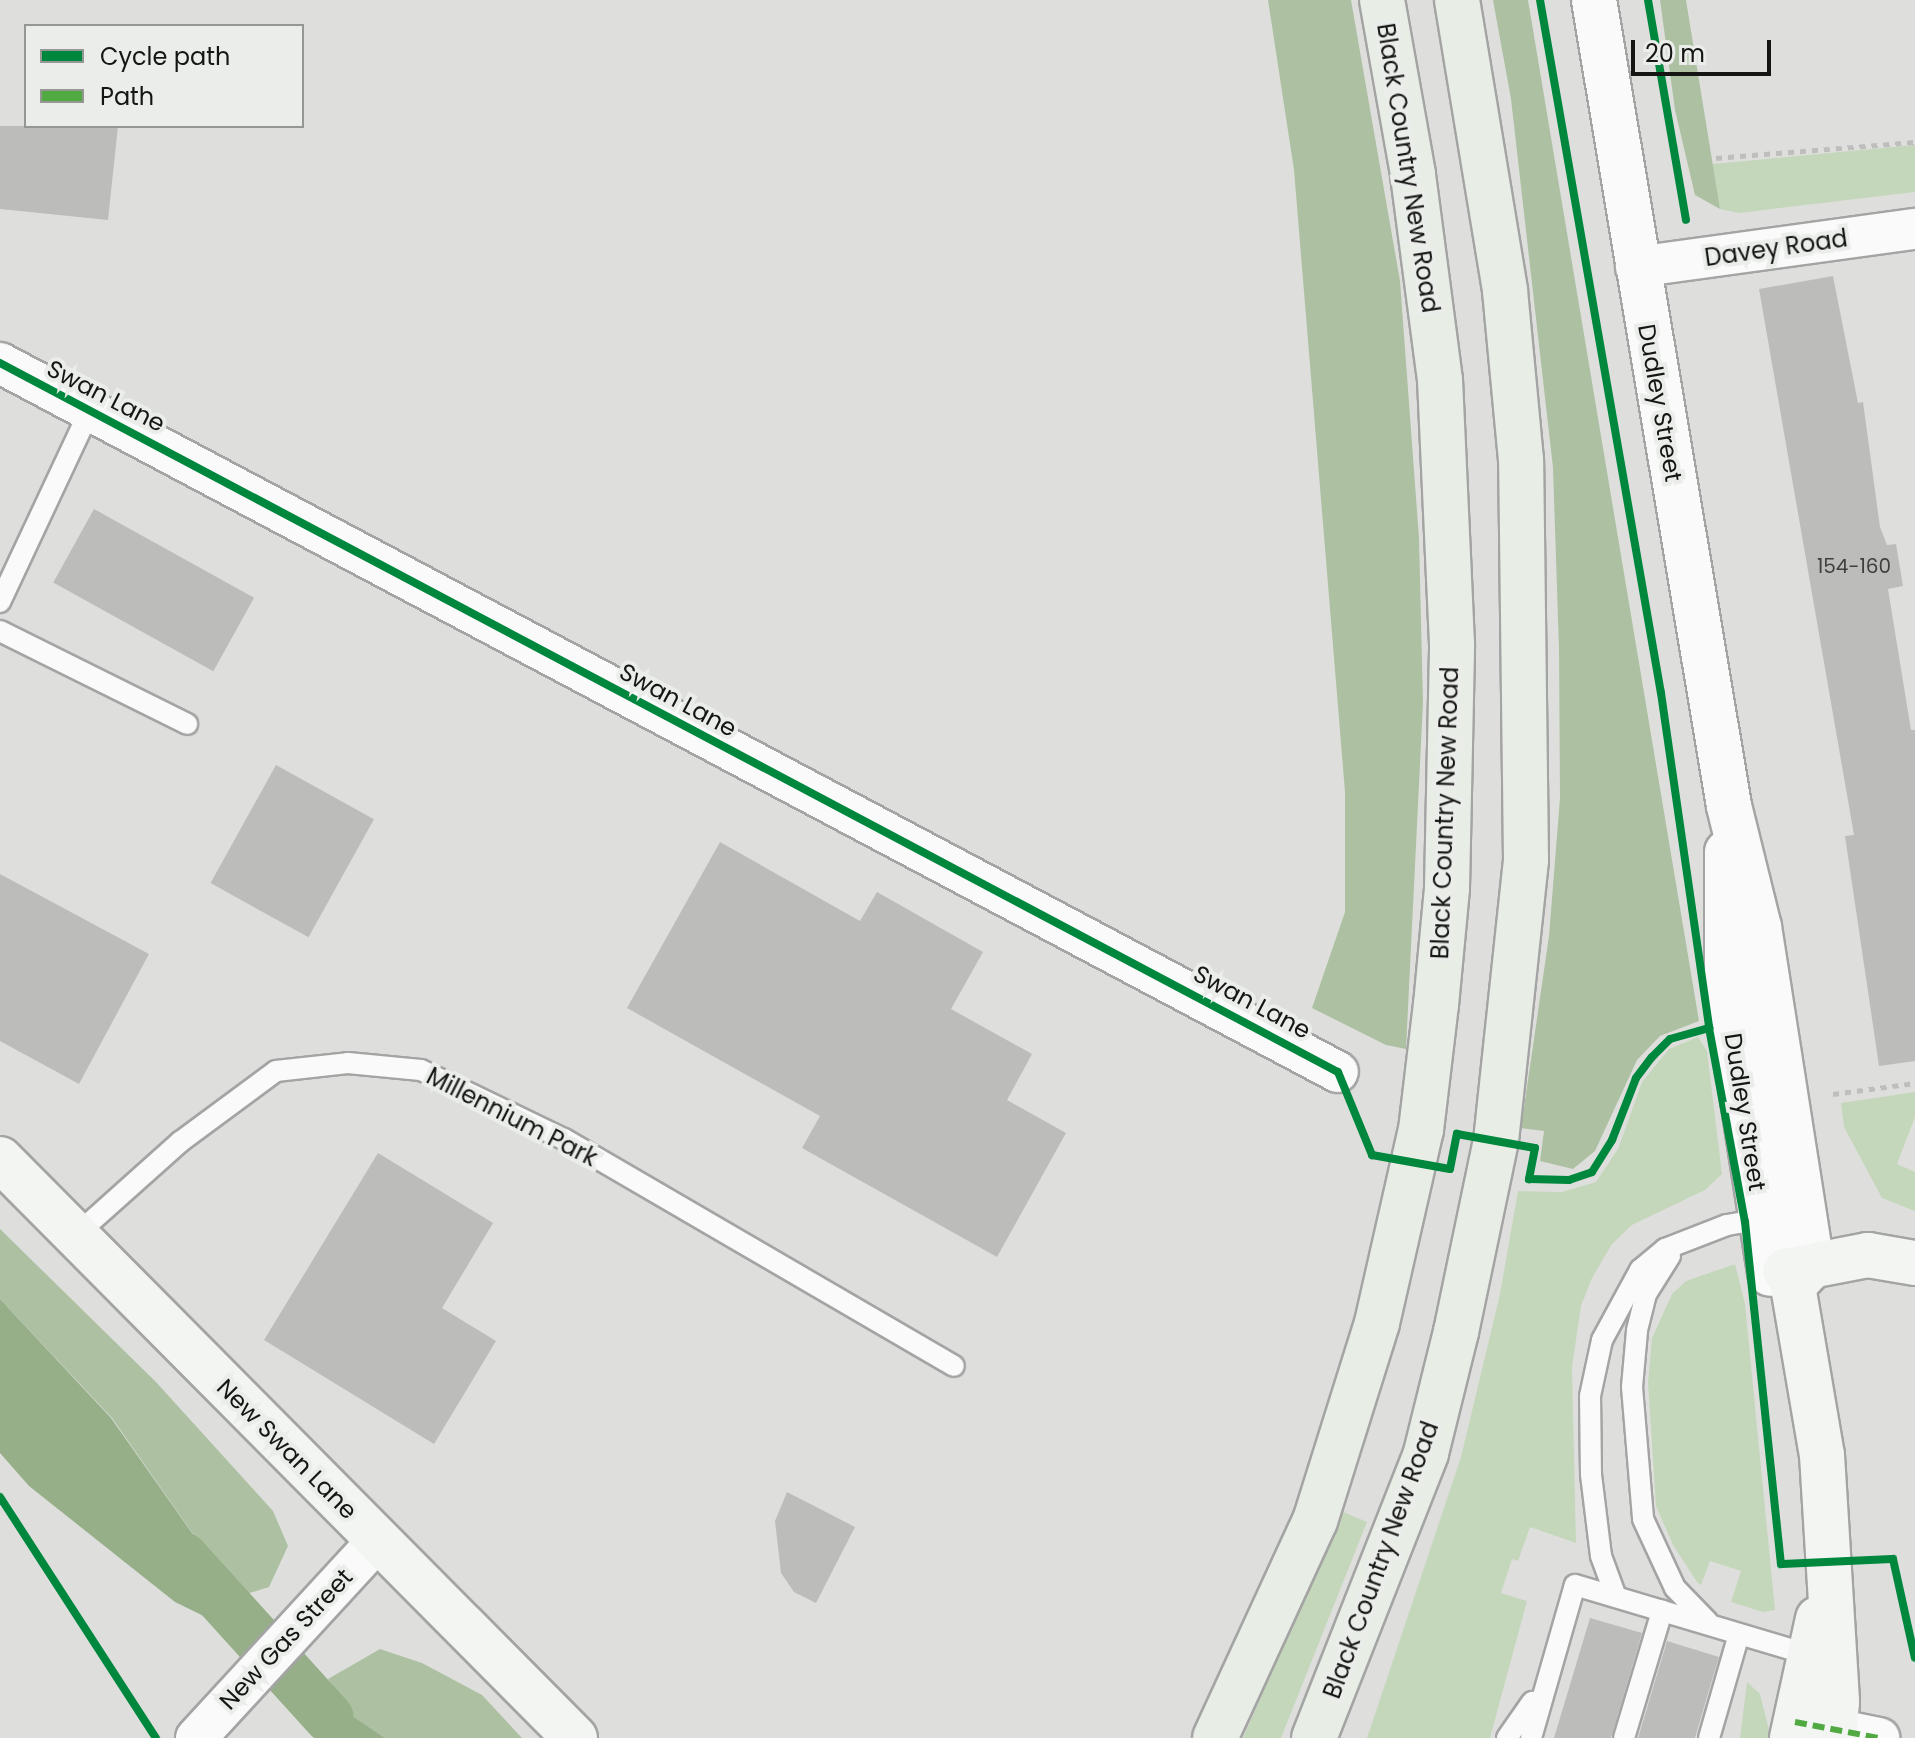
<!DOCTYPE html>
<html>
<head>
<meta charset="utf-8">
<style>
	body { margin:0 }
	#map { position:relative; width:1915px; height:1738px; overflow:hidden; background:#dedfdd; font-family:Poppins,sans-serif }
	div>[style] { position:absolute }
	.green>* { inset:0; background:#c5d7bb }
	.forest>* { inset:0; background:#adc1a2 }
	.water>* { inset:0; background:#96af88 }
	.canal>* { height:50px; margin:-25px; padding:0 25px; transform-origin:25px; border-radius:25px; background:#96af88 }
	.building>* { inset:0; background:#bcbdbb; transform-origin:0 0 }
	.path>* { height:5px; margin-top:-2.5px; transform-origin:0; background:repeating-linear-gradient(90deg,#bebfbd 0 6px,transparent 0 12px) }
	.roads { filter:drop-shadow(2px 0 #a3a4a3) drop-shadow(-2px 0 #a3a4a3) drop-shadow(0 2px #a3a4a3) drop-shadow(0 -2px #a3a4a3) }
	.service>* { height:20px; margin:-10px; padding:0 10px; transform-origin:10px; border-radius:10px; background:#fafafa }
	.minor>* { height:40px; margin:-20px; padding:0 20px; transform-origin:20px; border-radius:20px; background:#fafafa }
	.tertiary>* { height:44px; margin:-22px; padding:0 22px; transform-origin:22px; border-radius:22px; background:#fafafa }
	.secondary>* { height:44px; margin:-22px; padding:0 22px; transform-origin:22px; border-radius:22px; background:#f3f5f2 }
	.trunk>* { height:44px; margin:-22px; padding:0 22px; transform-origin:22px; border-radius:22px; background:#e8ede6 }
	.quiet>* { height:6px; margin-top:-3px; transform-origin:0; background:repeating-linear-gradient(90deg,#51a942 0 12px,transparent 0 18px) }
	.cycleway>* { height:8px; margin:-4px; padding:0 4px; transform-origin:4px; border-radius:4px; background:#00873e }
	span { translate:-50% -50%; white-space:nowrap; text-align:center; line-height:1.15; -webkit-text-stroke:8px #eaede9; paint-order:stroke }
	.number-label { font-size:20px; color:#3f3f3e }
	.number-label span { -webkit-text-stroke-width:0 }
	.street-label { font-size:24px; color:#151514 }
	.legend { position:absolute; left:24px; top:24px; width:280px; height:104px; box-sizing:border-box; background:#eaede9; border:2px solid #959794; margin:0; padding:10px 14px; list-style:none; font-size:24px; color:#151514 }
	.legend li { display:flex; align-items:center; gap:16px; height:40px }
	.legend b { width:40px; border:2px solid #959794 }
	.scale { position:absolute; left:1631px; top:40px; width:140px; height:36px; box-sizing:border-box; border:4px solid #151514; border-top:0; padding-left:10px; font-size:24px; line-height:28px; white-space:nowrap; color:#151514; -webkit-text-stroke:6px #eaede9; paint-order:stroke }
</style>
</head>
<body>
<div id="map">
	<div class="green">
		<div style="clip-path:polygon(1915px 145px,1915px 192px,1739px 213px,1720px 209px,1712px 164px)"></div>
		<div style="clip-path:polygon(1698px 1037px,1707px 1051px,1722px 1174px,1705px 1190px,1632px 1225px,1612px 1244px,1592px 1278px,1581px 1306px,1572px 1367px,1576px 1543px,1530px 1527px,1518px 1561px,1512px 1559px,1501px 1593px,1527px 1601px,1490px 1738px,1367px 1738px,1461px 1457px,1500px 1294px,1518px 1191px,1562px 1192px,1596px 1182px,1618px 1149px,1642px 1082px,1669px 1049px)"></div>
		<div style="clip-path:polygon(1915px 1092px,1915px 1117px,1897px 1164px,1915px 1172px,1915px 1211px,1882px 1198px,1844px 1127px,1841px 1103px)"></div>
		<div style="clip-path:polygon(1735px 1264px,1745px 1304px,1775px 1610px,1763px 1612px,1731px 1602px,1741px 1571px,1710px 1561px,1701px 1585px,1697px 1582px,1673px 1545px,1656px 1506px,1648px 1383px,1652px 1338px,1672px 1294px,1686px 1281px)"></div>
		<div style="clip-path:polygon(1341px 1511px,1367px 1522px,1281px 1738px,1243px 1738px)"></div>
		<div style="clip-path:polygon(1747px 1682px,1760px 1694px,1771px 1738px,1740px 1738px)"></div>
	</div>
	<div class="forest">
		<div style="clip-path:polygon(1268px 0,1351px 0,1400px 281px,1419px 538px,1423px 703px,1406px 1049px,1386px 1045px,1312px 1008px,1345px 912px,1345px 792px,1294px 170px)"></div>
		<div style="clip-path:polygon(1493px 0,1528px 0,1699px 1021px,1660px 1036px,1637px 1060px,1595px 1151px,1573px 1169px,1540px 1161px,1544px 1131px,1521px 1128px,1549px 936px,1560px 798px,1559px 649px,1553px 468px,1511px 99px)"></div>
		<div style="clip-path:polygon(1660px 0,1686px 0,1720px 209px,1695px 195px,1675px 110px)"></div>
		<div style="clip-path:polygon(0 1229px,156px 1382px,273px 1511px,288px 1546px,269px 1587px,237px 1597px,112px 1418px,0 1299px)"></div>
		<div style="clip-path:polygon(380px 1649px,422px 1663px,482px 1695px,522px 1738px,385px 1738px,354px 1717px,328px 1679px)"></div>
	</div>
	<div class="water">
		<div style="clip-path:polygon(0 1299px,111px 1418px,237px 1597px,220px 1624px,175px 1602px,29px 1486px,0 1453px)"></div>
		<div style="clip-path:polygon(354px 1717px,385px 1738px,315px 1738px,316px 1731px)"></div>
	</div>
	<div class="canal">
		<div style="left:183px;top:1557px;width:217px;rotate:47.8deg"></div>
	</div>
	<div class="building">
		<div style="clip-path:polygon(0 126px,118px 126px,108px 220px,0 209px)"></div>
		<div style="clip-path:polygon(1833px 276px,1858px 403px,1863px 402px,1880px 527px,1887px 545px,1896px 544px,1903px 586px,1888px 589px,1911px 730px,1915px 730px,1915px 1061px,1879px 1066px,1845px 836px,1854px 835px,1759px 289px)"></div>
		<div style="left:94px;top:509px;width:183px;height:84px;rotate:29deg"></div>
		<div style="left:276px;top:765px;width:112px;height:135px;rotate:29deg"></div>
		<div style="clip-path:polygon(720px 842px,860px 921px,877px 892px,983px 952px,951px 1009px,1032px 1054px,1007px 1100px,1066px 1133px,997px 1257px,802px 1148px,820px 1116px,627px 1008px)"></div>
		<div style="clip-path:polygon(0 874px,149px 954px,79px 1084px,0 1041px)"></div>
		<div style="clip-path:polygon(378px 1153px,493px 1223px,442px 1308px,496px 1341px,434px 1444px,264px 1340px)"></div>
		<div style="clip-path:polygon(787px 1492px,855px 1527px,816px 1603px,794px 1592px,781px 1573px,775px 1521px)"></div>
		<div style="clip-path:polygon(1590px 1618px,1642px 1633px,1611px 1738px,1554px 1738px)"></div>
		<div style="clip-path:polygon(1667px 1641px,1719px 1657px,1709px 1690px,1695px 1738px,1638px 1738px)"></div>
	</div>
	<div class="path">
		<div style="left:1716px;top:158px;width:200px;rotate:-4.6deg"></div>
		<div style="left:1833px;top:1094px;width:83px;rotate:-7.6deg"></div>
		<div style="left:1354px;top:1112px;width:38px;rotate:68deg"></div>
		<div style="left:1535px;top:1179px;width:34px;rotate:2deg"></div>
		<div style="left:1569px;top:1180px;width:24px;rotate:-19deg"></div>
		<div style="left:1592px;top:1172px;width:38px;rotate:-58deg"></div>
		<div style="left:1612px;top:1140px;width:66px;rotate:-68.8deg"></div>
		<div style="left:1636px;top:1078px;width:52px;rotate:-48.9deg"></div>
		<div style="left:1670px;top:1039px;width:20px;rotate:-15deg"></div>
	</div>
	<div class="roads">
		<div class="service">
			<div style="left:0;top:602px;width:212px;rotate:-64.9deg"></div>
			<div style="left:0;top:631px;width:209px;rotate:26.4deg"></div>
			<div style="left:76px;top:1235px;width:140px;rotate:-41.8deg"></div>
			<div style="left:180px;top:1142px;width:119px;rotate:-36.5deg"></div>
			<div style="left:276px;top:1071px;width:72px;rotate:-6.3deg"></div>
			<div style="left:348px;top:1063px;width:73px;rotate:5.5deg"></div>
			<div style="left:421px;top:1070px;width:159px;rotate:25.8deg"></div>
			<div style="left:564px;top:1139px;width:451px;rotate:30.2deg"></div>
			<div style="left:1670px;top:1256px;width:45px;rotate:122.3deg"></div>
			<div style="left:1646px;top:1294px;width:38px;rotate:104deg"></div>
			<div style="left:1637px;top:1331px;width:56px;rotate:95.1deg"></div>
			<div style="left:1632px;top:1387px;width:132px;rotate:85.2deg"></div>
			<div style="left:1643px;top:1519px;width:76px;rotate:65.1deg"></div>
			<div style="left:1675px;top:1588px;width:47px;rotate:45.9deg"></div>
			<div style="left:1616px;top:1597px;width:44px;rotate:-110.1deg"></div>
			<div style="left:1601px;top:1556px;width:82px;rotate:-97deg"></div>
			<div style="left:1591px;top:1475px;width:79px;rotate:-90.7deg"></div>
			<div style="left:1590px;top:1396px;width:57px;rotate:-77.9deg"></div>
			<div style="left:1602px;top:1340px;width:80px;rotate:-61.5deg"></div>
			<div style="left:1640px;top:1270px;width:33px;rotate:-40deg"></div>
			<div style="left:1665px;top:1249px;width:66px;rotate:-21.2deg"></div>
			<div style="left:1727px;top:1225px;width:40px;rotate:-10deg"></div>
			<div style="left:1507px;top:1738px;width:44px;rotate:-55.2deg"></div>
			<div style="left:1531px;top:1738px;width:159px;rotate:-74deg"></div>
			<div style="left:1575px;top:1585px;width:248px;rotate:16.6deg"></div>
			<div style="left:1624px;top:1738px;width:133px;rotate:-73.3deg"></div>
			<div style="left:1709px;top:1738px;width:108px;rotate:-73.9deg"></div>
		</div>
		<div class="minor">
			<div style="left:1636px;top:267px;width:282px;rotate:-7.8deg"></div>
			<div style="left:0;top:363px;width:1514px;rotate:27.92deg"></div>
			<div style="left:1801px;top:1722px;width:80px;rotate:11.6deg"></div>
			<div style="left:196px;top:1738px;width:268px;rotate:-47.4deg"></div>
		</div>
		<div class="tertiary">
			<div style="left:1594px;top:0;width:817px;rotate:80.49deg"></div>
			<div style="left:1729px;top:806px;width:125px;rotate:76.1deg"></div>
			<div style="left:1759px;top:927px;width:343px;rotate:81.1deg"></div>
			<div style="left:1727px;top:852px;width:146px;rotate:90deg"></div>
			<div style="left:1727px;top:998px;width:279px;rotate:81.1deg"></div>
		</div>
		<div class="secondary">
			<div style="left:0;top:1159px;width:816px;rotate:45.2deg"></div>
			<div style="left:1812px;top:1266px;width:28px;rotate:134deg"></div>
			<div style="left:1793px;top:1286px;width:171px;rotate:80.3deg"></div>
			<div style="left:1822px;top:1455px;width:247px;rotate:86.5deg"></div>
			<div style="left:1837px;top:1702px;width:36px;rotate:95deg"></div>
			<div style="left:1785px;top:1271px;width:85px;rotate:-10.9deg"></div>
			<div style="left:1868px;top:1255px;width:48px;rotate:9.7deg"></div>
			<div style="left:1792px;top:1738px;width:122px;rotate:-77.7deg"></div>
		</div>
		<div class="trunk">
			<div style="left:1215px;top:1738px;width:239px;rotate:-65.3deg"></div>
			<div style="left:1315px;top:1521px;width:207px;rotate:-72.6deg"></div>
			<div style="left:1377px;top:1323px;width:198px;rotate:-77.2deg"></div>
			<div style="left:1421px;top:1130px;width:126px;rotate:-83.2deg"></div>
			<div style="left:1436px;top:1005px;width:118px;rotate:-84.6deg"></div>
			<div style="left:1447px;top:888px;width:244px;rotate:-88.8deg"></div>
			<div style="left:1452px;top:644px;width:264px;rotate:-92.6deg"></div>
			<div style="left:1440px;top:380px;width:208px;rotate:-97.5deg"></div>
			<div style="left:1413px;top:174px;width:177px;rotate:-100.1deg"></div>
			<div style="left:1314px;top:1738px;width:306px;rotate:-68.5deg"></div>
			<div style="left:1426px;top:1453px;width:125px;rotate:-76.1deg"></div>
			<div style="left:1456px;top:1332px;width:195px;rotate:-78.2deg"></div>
			<div style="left:1496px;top:1141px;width:283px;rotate:-83.9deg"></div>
			<div style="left:1526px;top:860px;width:400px;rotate:-90.7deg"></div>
			<div style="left:1521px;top:460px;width:171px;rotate:-95.4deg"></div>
			<div style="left:1505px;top:290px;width:294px;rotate:-99.4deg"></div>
		</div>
	</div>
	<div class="quiet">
		<div style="left:1795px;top:1722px;width:86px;rotate:10.8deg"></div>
	</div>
	<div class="cycleway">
		<div style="left:1540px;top:0;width:703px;rotate:80.1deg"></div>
		<div style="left:1661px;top:693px;width:338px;rotate:81.8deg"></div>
		<div style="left:1709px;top:1028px;width:197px;rotate:79.5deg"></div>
		<div style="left:1745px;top:1222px;width:344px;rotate:84deg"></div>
		<div style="left:1781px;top:1564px;width:112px;rotate:-2.6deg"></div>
		<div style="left:1893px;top:1559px;width:101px;rotate:77.5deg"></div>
		<div style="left:1648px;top:0;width:223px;rotate:80.2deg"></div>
		<div style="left:0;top:363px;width:1514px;rotate:27.92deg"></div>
		<div style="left:1338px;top:1072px;width:90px;rotate:67.7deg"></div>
		<div style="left:1372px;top:1155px;width:79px;rotate:10.2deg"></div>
		<div style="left:1450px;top:1169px;width:36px;rotate:-79deg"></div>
		<div style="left:1457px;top:1134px;width:79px;rotate:10.2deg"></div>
		<div style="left:1535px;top:1148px;width:32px;rotate:101deg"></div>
		<div style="left:1529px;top:1179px;width:40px;rotate:1.4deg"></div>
		<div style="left:1569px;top:1180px;width:24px;rotate:-19deg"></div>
		<div style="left:1592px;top:1172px;width:38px;rotate:-58deg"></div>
		<div style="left:1612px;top:1140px;width:66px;rotate:-68.8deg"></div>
		<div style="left:1636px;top:1078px;width:26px;rotate:-53deg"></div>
		<div style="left:1652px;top:1057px;width:25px;rotate:-45deg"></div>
		<div style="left:1670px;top:1039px;width:41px;rotate:-15.8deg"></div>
		<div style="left:0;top:1497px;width:287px;rotate:57.1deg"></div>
	</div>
	<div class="number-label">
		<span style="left:1854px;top:566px">154-160</span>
	</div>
	<div class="street-label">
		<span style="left:1408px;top:168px;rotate:81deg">Black Country New Road</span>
		<span style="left:1776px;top:248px;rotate:-8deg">Davey Road</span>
		<span style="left:106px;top:396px;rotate:27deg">Swan Lane</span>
		<span style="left:1660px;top:403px;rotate:80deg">Dudley Street</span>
		<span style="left:678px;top:700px;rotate:28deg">Swan Lane</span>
		<span style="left:1445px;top:813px;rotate:-88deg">Black Country New Road</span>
		<span style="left:1252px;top:1002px;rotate:28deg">Swan Lane</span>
		<span style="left:1745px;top:1112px;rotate:81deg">Dudley Street</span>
		<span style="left:512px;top:1117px;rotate:27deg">Millennium Park</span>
		<span style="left:287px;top:1449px;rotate:45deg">New Swan Lane</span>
		<span style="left:1381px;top:1560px;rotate:-70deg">Black Country New Road</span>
		<span style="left:286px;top:1639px;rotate:-47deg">New Gas Street</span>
	</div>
	<ul class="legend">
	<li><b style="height:10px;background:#00873e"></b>Cycle path</li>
	<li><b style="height:10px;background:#51a942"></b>Path</li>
	</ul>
	<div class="scale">20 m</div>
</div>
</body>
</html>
